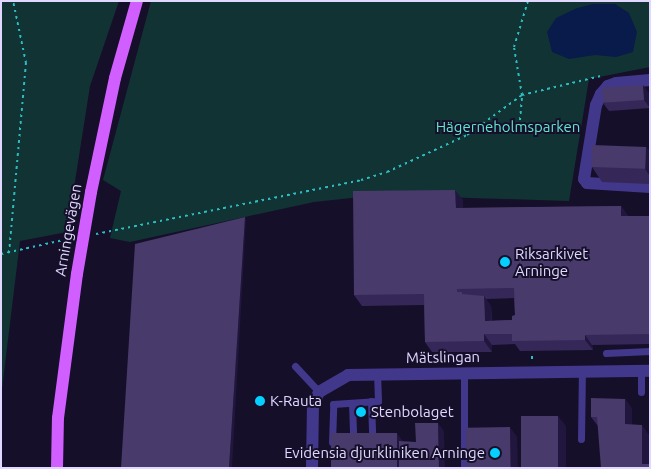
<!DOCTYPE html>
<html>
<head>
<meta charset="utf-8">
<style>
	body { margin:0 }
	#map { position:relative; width:651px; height:469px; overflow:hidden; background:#160f2a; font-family:Ubuntu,sans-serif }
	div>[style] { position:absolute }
	.green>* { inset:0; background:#123334 }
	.water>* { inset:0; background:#081b4a }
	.path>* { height:2px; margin-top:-1px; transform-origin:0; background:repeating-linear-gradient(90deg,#2bbdc1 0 2.5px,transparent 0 6.5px) }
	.service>* { height:7px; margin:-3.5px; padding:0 3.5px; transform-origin:3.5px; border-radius:3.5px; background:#42388b }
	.minor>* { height:12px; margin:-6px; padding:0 6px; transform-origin:6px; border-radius:6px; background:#42388b }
	.primary>* { height:12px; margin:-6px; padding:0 6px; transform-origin:6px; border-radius:6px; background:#d15fff }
	.wall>* { inset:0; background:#362759 }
	.shaded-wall>* { inset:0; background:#21163e }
	.building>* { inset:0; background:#483a6a; transform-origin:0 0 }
	.dots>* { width:14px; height:14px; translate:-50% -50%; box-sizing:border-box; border:2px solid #160f2a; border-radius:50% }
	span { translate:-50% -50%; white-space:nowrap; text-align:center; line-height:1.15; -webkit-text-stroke:4px #160f2a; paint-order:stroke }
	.park-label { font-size:15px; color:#5ee6cf }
	.street-label { font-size:15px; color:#e0d8ff }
	.poi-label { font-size:15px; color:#e0d8ff }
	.left { translate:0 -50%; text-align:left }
	.right { translate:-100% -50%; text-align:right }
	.frame { position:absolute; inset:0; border:2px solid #e0d8ff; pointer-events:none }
</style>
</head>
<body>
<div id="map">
	<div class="green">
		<div style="clip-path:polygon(1px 1px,119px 1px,90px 86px,67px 232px,20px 241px,1px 397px)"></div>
		<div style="clip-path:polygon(151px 1px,650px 1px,650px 67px,589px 79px,569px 201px,379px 195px,314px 202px,130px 242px,110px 238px,121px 191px,103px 180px)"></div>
	</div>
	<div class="water">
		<div style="clip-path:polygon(593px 4px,615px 4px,629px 13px,637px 32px,633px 52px,616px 57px,595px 55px,569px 59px,552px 52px,547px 32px,556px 18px,577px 8px)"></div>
	</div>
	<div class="path">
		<div style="left:520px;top:120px;width:25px;rotate:-85deg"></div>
		<div style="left:522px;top:95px;width:49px;rotate:-99.5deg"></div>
		<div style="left:514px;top:47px;width:48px;rotate:-73.1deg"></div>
		<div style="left:96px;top:234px;width:270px;rotate:-11.5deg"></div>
		<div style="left:361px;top:180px;width:27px;rotate:-17deg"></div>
		<div style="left:387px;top:172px;width:88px;rotate:-24.8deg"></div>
		<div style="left:467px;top:135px;width:68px;rotate:-36deg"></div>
		<div style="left:522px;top:95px;width:81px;rotate:-13.5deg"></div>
		<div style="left:9px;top:253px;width:191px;rotate:-84.9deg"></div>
		<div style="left:26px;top:63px;width:63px;rotate:-101.8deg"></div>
		<div style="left:1px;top:254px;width:73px;rotate:-12.7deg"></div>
		<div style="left:532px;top:356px;width:6px;rotate:90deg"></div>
	</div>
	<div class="service">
		<div style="left:606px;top:353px;width:44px;rotate:-2.6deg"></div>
		<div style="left:295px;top:366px;width:35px;rotate:47deg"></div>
		<div style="left:641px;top:371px;width:21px;rotate:90deg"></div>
		<div style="left:464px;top:372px;width:96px;rotate:90deg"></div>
		<div style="left:371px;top:401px;width:33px;rotate:88deg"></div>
		<div style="left:352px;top:403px;width:30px;rotate:88deg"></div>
		<div style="left:581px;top:439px;width:68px;rotate:-89.2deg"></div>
		<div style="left:332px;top:442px;width:38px;rotate:-88deg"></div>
		<div style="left:333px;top:404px;width:45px;rotate:-3.8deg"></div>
		<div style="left:378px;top:401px;width:27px;rotate:-92deg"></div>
	</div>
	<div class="minor">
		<div style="left:650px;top:80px;width:34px;rotate:175deg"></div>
		<div style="left:616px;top:83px;width:9px;rotate:159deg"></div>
		<div style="left:608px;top:86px;width:11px;rotate:131deg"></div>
		<div style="left:601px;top:94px;width:12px;rotate:114deg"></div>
		<div style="left:596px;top:105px;width:75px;rotate:99.2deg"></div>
		<div style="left:584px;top:179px;width:5px;rotate:53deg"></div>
		<div style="left:587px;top:183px;width:63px;rotate:3.6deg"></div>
		<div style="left:312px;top:468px;width:63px;rotate:-89.1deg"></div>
		<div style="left:313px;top:405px;width:14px;rotate:-65deg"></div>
		<div style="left:319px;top:392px;width:34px;rotate:-30deg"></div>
		<div style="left:348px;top:375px;width:302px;rotate:-0.8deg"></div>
	</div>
	<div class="primary">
		<div style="left:57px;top:468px;width:50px;rotate:-88.9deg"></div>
		<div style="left:58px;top:418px;width:145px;rotate:-82.5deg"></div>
		<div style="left:77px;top:274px;width:83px;rotate:-80.3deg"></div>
		<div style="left:91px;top:192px;width:116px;rotate:-78.1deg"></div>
		<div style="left:115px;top:78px;width:80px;rotate:-74.1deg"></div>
	</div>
	<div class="wall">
		<div style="clip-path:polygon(649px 93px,650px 108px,609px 111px,603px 103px)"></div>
		<div style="clip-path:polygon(646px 147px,650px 152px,650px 184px,602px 182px,592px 167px)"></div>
		<div style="clip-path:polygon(evenodd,463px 200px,463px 208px,621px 206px,628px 216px,650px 216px,650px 344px,592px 345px,593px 350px,520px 351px,515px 344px,492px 345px,492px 352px,432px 352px,425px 342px,424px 305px,362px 306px,354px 295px,463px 200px,514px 298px,515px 315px,512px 320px,492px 321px,491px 306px,486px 299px,514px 298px)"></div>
		<div style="clip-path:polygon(625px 399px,632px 409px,632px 425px,649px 435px,650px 468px,598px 426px,591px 417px)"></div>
	</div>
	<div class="shaded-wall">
		<div style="clip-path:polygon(643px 85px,649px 93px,650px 108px,644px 100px)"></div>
		<div style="clip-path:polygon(646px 147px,650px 152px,650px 176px,645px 169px)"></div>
		<div style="clip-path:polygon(455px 190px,463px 200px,463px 218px,456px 208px)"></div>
		<div style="clip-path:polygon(621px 206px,628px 216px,621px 216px)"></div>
		<div style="clip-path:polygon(245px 217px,246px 220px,232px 468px,229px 468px)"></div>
		<div style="clip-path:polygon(484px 296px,491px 306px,492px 331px,485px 321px)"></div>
		<div style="clip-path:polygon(484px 334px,492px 345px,492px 352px,484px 341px)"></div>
		<div style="clip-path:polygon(585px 335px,592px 345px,593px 350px,585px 340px)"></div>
		<div style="clip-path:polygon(625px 399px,632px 409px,632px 435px,625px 424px)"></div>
		<div style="clip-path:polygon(558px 416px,566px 426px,566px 468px,558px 468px)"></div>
		<div style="clip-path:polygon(438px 423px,444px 431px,445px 468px,439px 468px)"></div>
		<div style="clip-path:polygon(642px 425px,649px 435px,650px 468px,642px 464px)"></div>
		<div style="clip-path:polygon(510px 427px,517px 437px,518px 468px,511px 468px)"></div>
		<div style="clip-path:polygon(397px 433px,404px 443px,404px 468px,397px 468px)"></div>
	</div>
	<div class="building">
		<div style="left:643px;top:85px;width:15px;height:41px;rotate:86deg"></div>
		<div style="left:592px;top:145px;width:54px;height:22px;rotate:2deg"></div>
		<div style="clip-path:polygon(evenodd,455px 190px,456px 208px,621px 206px,621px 216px,650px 216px,650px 334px,585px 335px,585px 340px,512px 341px,512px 334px,484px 334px,484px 341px,425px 342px,424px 294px,354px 295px,353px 191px,455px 190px,514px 288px,515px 315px,512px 316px,512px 320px,485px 321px,484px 296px,462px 294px,462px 292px,457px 292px,457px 289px,514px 288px)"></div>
		<div style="clip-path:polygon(245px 217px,229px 468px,121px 468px,135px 244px)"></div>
		<div style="clip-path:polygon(591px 398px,625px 399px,625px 424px,642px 425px,642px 464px,650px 464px,650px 468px,601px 468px,597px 417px,591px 417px)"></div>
		<div style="left:558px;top:416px;width:52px;height:37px;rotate:90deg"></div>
		<div style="clip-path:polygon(415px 423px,438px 423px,439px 468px,399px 468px,399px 441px,416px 442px)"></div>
		<div style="left:510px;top:427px;width:41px;height:44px;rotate:89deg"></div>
		<div style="left:331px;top:433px;width:66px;height:35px"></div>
	</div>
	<div class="dots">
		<div style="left:505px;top:262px;background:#04d1ff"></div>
		<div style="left:260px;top:401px;background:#04d1ff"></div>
		<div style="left:361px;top:412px;background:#04d1ff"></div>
		<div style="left:495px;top:453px;background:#04d1ff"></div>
	</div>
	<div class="park-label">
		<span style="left:508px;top:127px">Hägerneholmsparken</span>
	</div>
	<div class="street-label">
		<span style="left:68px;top:230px;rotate:-80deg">Arningevägen</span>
		<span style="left:443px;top:357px;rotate:-1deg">Mätslingan</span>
	</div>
	<div class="poi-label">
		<span class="left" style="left:515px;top:262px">Riksarkivet<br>Arninge</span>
		<span class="left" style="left:270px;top:401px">K-Rauta</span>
		<span class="left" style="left:371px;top:412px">Stenbolaget</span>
		<span class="right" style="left:485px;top:453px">Evidensia djurkliniken Arninge</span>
	</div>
	<div class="frame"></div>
</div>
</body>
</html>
